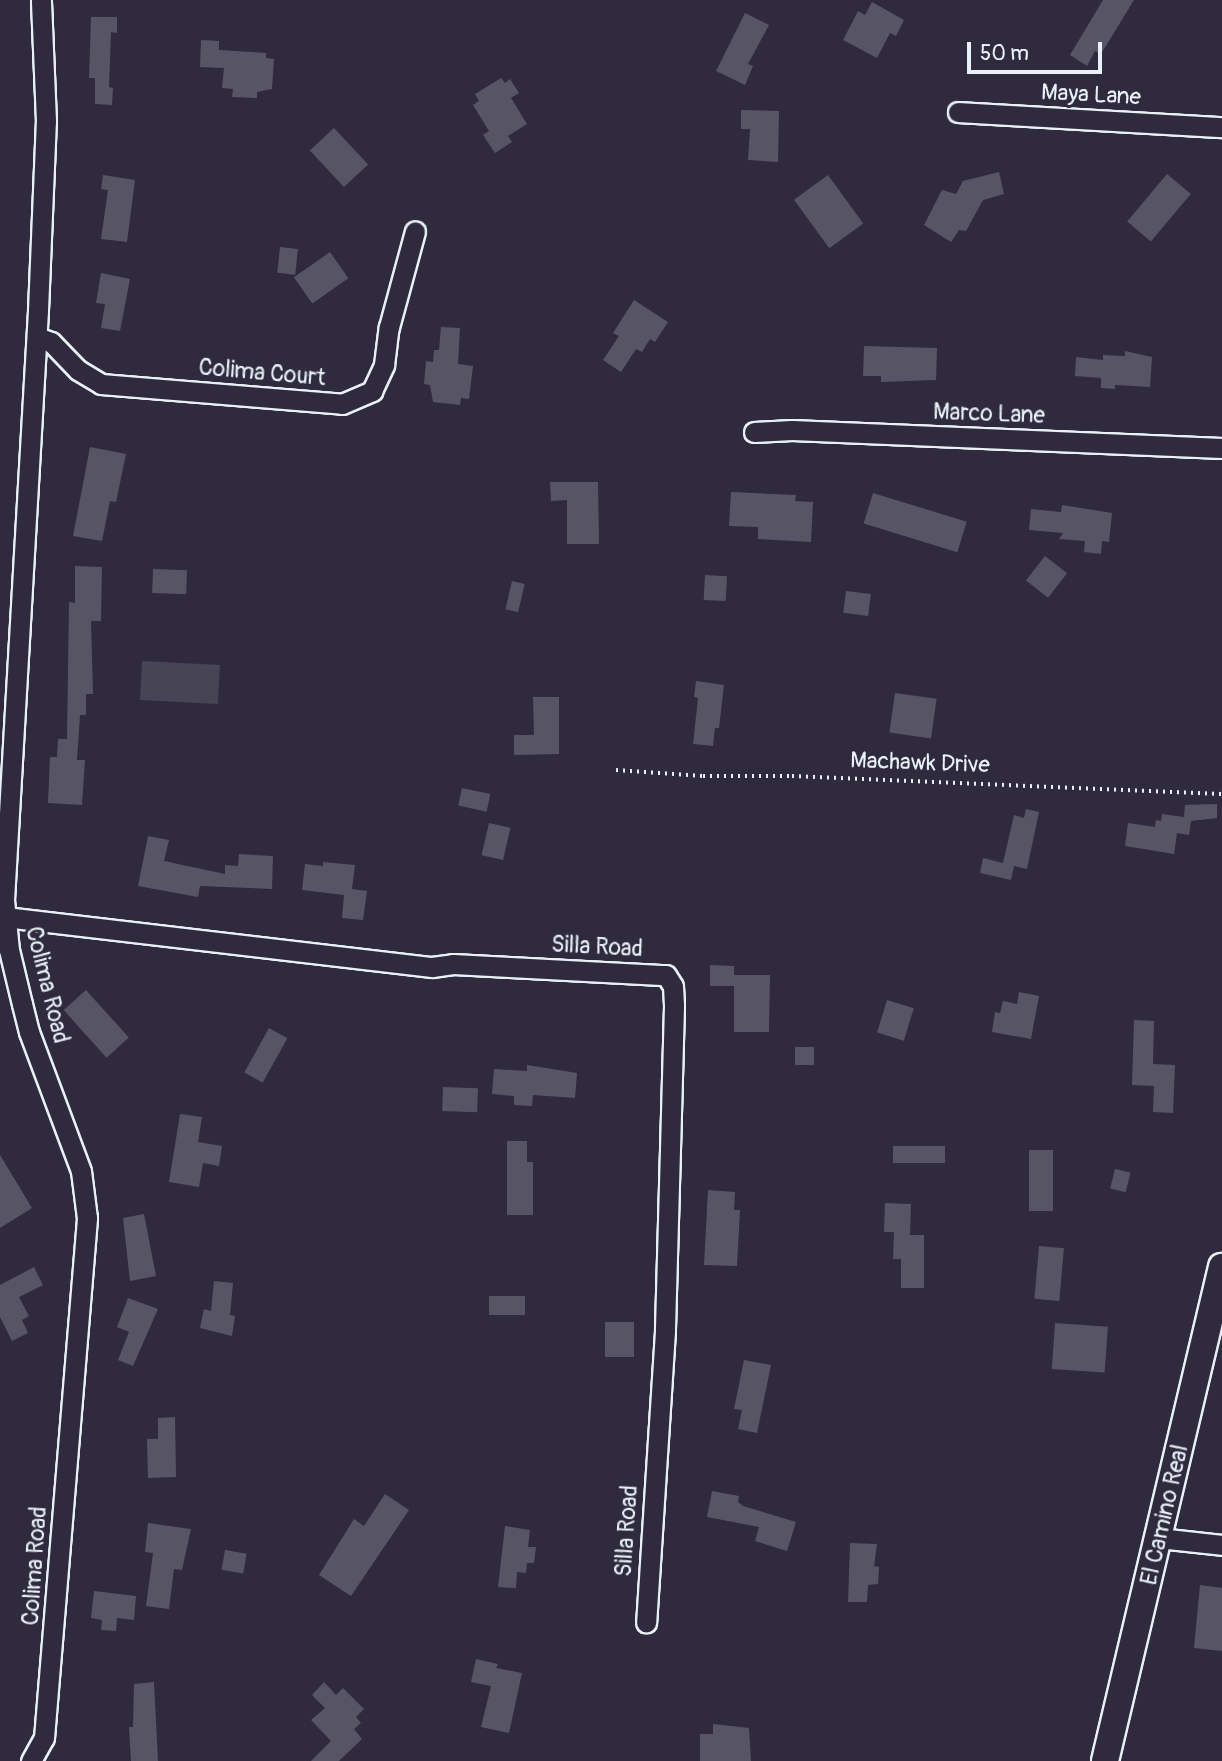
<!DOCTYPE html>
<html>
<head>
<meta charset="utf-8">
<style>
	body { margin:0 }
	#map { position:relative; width:1222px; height:1761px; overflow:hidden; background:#2f2a3d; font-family:Pangolin,sans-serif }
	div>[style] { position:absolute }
	.green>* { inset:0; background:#464455; transform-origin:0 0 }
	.building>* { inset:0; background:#575565; transform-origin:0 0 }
	.path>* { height:3.5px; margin-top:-1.75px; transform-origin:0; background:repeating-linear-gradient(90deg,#e8f1f8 0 2px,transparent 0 7px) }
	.roads { filter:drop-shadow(2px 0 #e8f1f8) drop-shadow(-2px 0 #e8f1f8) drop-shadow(0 2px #e8f1f8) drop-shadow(0 -2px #e8f1f8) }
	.minor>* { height:19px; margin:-9.5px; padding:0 9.5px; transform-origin:9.5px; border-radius:9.5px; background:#2f2a3d }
	.secondary>* { height:26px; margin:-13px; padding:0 13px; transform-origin:13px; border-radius:13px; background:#2f2a3d }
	span { translate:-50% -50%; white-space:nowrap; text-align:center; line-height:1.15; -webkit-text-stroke:6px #2f2a3d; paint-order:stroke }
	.street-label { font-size:23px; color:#e8f1f8 }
	.scale { position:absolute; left:967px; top:42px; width:135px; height:32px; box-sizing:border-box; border:4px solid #e8f1f8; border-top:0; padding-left:9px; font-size:21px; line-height:24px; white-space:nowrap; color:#e8f1f8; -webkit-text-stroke:5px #2f2a3d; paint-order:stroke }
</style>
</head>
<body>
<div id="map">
	<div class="green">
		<div style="left:142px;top:661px;width:78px;height:39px;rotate:3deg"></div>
	</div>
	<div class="building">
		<div style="clip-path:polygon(1103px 0,1134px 0,1101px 54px,1095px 51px,1087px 66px,1070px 55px)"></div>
		<div style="clip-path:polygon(872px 2px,904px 20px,896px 36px,890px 33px,877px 58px,843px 40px,858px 11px,865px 15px)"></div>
		<div style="clip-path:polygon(745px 13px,769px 25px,748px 64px,753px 66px,745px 85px,716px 71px)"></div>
		<div style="clip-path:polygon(91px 17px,117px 17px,117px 33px,111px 32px,109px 87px,113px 88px,112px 105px,95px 104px,95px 78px,89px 78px)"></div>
		<div style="clip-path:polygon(201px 40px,219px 41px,219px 50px,266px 53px,266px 58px,274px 59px,272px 89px,257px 92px,257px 98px,232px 97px,233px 89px,222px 88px,224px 68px,200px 67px)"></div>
		<div style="clip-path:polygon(501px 78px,505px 83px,510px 79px,519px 93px,511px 98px,527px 124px,508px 136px,512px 142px,495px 153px,483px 135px,489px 131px,473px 105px,479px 101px,475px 94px)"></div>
		<div style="clip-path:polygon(741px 110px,779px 111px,778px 162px,748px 160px,750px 129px,741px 129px)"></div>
		<div style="left:334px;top:128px;width:50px;height:33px;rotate:47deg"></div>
		<div style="clip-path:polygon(999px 172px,1004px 194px,983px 200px,966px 231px,959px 230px,951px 242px,924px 225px,942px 190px,956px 194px,963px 181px)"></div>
		<div style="left:1167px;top:174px;width:31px;height:62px;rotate:40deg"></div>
		<div style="clip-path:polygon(103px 175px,135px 180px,127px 242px,101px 239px,108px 190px,101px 189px)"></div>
		<div style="left:828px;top:175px;width:60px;height:42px;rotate:54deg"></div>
		<div style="left:280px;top:247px;width:18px;height:26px;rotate:6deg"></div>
		<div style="left:330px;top:252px;width:32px;height:44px;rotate:55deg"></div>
		<div style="clip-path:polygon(101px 273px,130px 279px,120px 331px,101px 328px,105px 304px,96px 303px)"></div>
		<div style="clip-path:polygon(634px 300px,668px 322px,655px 342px,650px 339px,642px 352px,636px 349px,621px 372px,603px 360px,619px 336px,613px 333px)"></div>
		<div style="clip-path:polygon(441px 327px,460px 328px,458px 364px,473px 366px,469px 399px,461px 398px,460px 405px,433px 402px,430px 385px,424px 384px,426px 361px,433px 362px,434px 350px,439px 350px)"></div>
		<div style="clip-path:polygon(864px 346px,937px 348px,936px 380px,881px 382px,881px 376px,863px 376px)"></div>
		<div style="clip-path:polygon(1125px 351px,1152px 357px,1150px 387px,1115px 385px,1115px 389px,1101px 388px,1101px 378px,1075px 376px,1076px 357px,1103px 360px,1103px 355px,1125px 356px)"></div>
		<div style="clip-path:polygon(90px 447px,126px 454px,116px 502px,110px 501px,102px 541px,73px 536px)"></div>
		<div style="clip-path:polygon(550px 482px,598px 482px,599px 544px,567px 544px,567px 500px,551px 501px)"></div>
		<div style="clip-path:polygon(731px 492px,796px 495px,795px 501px,813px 502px,811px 542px,758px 539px,758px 527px,729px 526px)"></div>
		<div style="left:873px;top:493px;width:98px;height:32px;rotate:17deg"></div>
		<div style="clip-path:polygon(1062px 505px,1112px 513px,1109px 542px,1102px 541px,1101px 554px,1084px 552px,1085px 541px,1059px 539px,1063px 533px,1029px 530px,1031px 509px,1061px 512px)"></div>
		<div style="left:1045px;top:556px;width:28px;height:31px;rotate:38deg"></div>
		<div style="clip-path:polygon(75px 566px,102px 567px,101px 621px,91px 621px,93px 694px,86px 694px,86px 715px,80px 715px,77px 760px,85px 760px,82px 805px,48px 803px,50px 757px,57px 757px,58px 739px,67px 739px,69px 602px,75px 603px)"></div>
		<div style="left:153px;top:569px;width:34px;height:24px;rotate:2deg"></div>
		<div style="left:705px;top:575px;width:22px;height:25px;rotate:3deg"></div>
		<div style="left:512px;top:581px;width:13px;height:29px;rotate:13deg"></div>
		<div style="left:846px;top:591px;width:25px;height:22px;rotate:7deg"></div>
		<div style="clip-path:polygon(696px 681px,724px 685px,719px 728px,715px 728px,713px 746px,693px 744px,698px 698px,694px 697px)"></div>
		<div style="left:895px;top:693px;width:42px;height:40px;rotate:8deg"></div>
		<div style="clip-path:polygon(533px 697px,559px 697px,559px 754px,514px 755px,514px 735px,534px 735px)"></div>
		<div style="left:462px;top:788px;width:29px;height:18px;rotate:12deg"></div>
		<div style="clip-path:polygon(1217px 804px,1217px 818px,1191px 821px,1189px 835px,1177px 833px,1174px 854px,1125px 846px,1128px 823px,1155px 827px,1156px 820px,1161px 821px,1162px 814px,1184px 817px,1185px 805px)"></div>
		<div style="clip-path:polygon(1026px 809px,1039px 812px,1027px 869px,1014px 866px,1011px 880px,980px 873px,983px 858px,1003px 863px,1014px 815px,1024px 818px)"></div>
		<div style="left:489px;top:823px;width:22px;height:33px;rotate:13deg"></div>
		<div style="clip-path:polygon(148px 836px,169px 840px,164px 861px,225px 874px,225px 865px,238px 866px,239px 854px,273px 856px,272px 889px,200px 886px,198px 897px,138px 886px)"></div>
		<div style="clip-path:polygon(323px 862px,355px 865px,352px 889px,367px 891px,363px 920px,342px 918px,344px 895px,302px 890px,305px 864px,323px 866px)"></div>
		<div style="clip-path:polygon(710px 965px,734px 966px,734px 982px,734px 975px,770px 975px,769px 1032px,734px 1032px,734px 986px,710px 986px)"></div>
		<div style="left:86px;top:990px;width:64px;height:30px;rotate:48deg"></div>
		<div style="clip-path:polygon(1019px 992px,1039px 996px,1031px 1039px,992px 1032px,995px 1012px,1000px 1013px,1003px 1001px,1017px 1004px)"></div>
		<div style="left:887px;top:1000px;width:28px;height:34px;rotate:17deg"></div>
		<div style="clip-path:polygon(1134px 1020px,1154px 1021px,1153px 1064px,1175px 1065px,1173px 1113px,1153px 1112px,1154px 1086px,1132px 1085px)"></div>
		<div style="left:269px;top:1028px;width:21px;height:51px;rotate:29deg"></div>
		<div style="left:795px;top:1047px;width:19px;height:18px"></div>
		<div style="clip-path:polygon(527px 1065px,577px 1073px,575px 1098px,533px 1095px,532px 1106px,514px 1105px,514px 1096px,492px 1094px,494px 1069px,527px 1071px)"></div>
		<div style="left:443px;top:1087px;width:35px;height:24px;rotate:2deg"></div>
		<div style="clip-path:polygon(180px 1114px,202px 1117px,198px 1142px,222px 1146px,219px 1166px,203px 1163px,199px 1187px,169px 1182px)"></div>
		<div style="clip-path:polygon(507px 1141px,527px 1141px,527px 1162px,533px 1162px,533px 1215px,507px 1215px)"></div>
		<div style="left:893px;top:1146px;width:52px;height:17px"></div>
		<div style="left:1029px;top:1150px;width:24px;height:61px"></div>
		<div style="clip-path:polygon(0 1155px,32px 1208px,0 1228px)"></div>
		<div style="left:1115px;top:1169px;width:16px;height:20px;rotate:14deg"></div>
		<div style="clip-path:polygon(708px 1190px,735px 1192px,734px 1210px,740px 1210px,737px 1266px,704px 1265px)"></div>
		<div style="clip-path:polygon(885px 1203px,911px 1204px,910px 1235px,924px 1235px,924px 1288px,901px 1288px,901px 1259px,893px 1259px,894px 1232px,884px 1232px)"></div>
		<div style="clip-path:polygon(144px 1214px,156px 1276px,130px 1281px,123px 1218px)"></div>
		<div style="left:1039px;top:1246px;width:25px;height:53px;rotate:5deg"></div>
		<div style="clip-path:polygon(34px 1267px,43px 1285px,19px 1297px,29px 1316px,22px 1320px,28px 1333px,12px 1341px,0 1317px,0 1285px)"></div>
		<div style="clip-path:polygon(214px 1281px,233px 1283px,230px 1315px,235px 1316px,232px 1336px,200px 1328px,204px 1309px,211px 1311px)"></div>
		<div style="left:525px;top:1296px;width:19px;height:36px;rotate:90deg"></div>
		<div style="clip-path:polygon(128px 1298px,158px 1309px,133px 1366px,118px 1360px,129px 1332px,117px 1327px)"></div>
		<div style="left:605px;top:1322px;width:29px;height:35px"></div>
		<div style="left:1055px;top:1323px;width:53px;height:46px;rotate:4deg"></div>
		<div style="clip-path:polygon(744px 1360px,771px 1365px,757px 1433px,738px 1429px,742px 1410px,734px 1409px)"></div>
		<div style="clip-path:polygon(175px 1417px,176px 1477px,148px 1478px,147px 1439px,158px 1439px,158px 1418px)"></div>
		<div style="clip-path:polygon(712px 1491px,739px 1496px,738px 1502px,743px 1506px,796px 1522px,787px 1551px,755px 1541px,759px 1527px,707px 1517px)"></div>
		<div style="clip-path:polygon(385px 1494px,409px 1510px,351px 1596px,319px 1575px,354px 1519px,364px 1526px)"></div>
		<div style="clip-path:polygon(148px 1523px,191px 1529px,182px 1570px,174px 1569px,169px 1609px,146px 1606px,153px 1553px,145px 1552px)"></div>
		<div style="clip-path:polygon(505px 1526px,530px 1530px,528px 1547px,536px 1547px,534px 1563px,527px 1563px,526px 1573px,517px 1572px,516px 1588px,498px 1587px)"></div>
		<div style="clip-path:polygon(850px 1543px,877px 1544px,874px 1566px,879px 1567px,878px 1584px,868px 1585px,867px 1602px,848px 1602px)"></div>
		<div style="left:225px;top:1550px;width:22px;height:20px;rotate:10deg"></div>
		<div style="clip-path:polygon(1200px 1585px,1222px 1588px,1222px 1651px,1194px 1648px)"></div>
		<div style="clip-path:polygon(94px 1591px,136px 1596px,134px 1620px,117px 1618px,116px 1631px,101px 1630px,102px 1620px,91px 1618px)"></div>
		<div style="clip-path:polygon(476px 1659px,498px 1664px,496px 1668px,522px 1673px,509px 1733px,481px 1727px,491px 1686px,471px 1682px)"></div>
		<div style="clip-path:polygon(154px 1682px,158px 1761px,131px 1761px,129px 1727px,133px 1727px,134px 1684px)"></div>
		<div style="clip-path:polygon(324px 1682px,336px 1695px,343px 1688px,364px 1709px,356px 1717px,361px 1723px,354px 1729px,362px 1739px,339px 1761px,311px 1761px,331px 1741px,311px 1720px,325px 1708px,312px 1695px)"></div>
		<div style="clip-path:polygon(713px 1724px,749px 1728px,751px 1761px,700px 1761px,700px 1734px,713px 1734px)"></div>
	</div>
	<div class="path">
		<div style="left:616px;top:770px;width:87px;rotate:3.9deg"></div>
		<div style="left:703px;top:776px;width:89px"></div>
		<div style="left:792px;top:776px;width:430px;rotate:2.4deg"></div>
	</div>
	<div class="roads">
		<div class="minor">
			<div style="left:958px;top:112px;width:264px;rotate:3.3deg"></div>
			<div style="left:37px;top:337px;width:15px;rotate:20deg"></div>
			<div style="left:51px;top:342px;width:39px;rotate:46deg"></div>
			<div style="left:78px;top:370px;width:27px;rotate:31deg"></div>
			<div style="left:101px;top:384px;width:242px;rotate:4.7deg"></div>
			<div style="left:342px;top:404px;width:33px;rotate:-23deg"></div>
			<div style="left:372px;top:391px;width:29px;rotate:-65deg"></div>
			<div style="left:384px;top:365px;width:38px;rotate:-83deg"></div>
			<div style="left:389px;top:327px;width:99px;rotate:-74.8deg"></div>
			<div style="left:754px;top:432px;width:38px;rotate:-3deg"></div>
			<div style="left:792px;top:430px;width:430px;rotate:2.4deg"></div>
			<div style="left:5px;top:917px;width:430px;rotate:6.7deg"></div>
			<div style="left:432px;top:967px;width:21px;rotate:-8deg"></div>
			<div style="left:453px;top:964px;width:213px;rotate:3deg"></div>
			<div style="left:666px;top:975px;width:13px;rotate:58deg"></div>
			<div style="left:673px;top:986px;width:20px;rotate:87deg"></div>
			<div style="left:674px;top:1006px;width:325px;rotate:91.6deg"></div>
			<div style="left:665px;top:1331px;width:292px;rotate:93.7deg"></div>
			<div style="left:1159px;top:1538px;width:63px;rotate:6.3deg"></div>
			<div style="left:31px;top:1761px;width:26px;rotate:-61deg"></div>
			<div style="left:44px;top:1738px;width:522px;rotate:-85.27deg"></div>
			<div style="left:87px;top:1218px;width:47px;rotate:-97.3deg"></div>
			<div style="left:81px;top:1171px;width:148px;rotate:-110.5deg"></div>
			<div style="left:29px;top:1032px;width:29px;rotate:-104deg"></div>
			<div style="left:22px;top:1004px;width:56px;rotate:-103.5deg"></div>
			<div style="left:9px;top:950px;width:50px;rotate:-95.7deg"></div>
			<div style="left:4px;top:900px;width:591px;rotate:-86.7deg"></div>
			<div style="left:38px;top:310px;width:189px;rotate:-87.6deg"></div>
			<div style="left:46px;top:121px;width:121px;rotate:-92.4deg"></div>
		</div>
		<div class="secondary">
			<div style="left:1105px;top:1761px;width:508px;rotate:-76.68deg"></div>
		</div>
	</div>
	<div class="street-label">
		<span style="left:1091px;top:95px;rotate:3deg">Maya Lane</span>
		<span style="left:262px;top:373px;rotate:5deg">Colima Court</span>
		<span style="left:989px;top:414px;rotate:2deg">Marco Lane</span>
		<span style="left:920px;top:763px;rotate:2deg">Machawk Drive</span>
		<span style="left:597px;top:947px;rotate:3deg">Silla Road</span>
		<span style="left:47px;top:985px;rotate:76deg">Colima Road</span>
		<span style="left:1165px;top:1515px;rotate:-77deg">El Camino Real</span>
		<span style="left:627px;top:1531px;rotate:-86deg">Silla Road</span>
		<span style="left:35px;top:1566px;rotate:-86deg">Colima Road</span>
	</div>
	<div class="scale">50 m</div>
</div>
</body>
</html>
